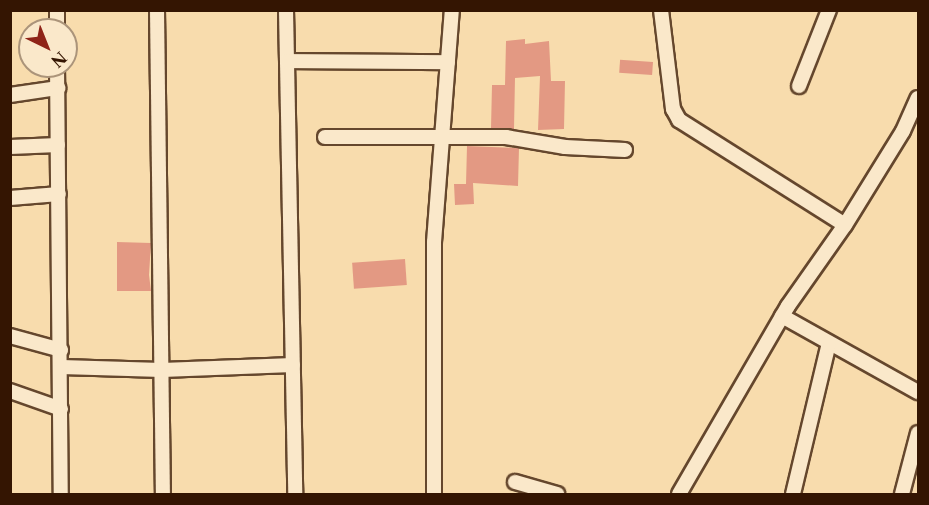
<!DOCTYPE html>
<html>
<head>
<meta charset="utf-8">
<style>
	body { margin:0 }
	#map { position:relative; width:929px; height:505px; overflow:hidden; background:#f8dcad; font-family:"Libre Caslon Text",serif }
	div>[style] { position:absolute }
	.building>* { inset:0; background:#e39983; transform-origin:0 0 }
	.roads { filter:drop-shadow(2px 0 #65472d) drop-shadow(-2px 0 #65472d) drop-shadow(0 2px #65472d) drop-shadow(0 -2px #65472d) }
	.minor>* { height:14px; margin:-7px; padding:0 7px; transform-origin:7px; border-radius:7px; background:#fae8ca }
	span { translate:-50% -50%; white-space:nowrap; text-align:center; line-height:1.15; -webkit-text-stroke:4.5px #fae8ca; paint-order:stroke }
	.frame { position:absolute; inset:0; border:12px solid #341502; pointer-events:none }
	.north { position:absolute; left:18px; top:18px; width:60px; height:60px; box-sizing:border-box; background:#fae8ca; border:2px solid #ab947a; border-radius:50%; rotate:137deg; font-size:16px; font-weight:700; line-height:24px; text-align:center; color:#341502 }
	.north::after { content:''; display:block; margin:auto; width:21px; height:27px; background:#8f2418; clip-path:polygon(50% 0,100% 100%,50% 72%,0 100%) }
</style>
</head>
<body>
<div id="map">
	<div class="building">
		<div style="clip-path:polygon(525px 39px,525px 44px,549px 41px,551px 81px,565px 81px,564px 129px,538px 130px,540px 76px,515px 78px,514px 129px,491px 128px,492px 85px,505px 85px,506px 41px)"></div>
		<div style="left:653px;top:62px;width:13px;height:33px;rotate:94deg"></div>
		<div style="clip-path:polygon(467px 146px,519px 148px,518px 186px,473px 183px,474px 204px,455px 205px,454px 184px,466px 184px)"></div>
		<div style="clip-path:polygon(117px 242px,151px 243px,149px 275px,151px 291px,117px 291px)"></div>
		<div style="left:405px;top:259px;width:26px;height:53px;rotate:86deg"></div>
	</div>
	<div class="roads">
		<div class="minor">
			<div style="left:57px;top:10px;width:20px;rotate:90deg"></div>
			<div style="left:157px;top:10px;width:484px;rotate:89.3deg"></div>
			<div style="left:286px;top:10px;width:484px;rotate:88.9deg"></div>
			<div style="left:661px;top:10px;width:100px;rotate:83.1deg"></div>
			<div style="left:673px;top:109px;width:13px;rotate:61deg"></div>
			<div style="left:679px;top:120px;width:196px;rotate:32.3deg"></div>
			<div style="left:287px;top:61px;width:161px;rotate:0.4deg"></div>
			<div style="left:57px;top:66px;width:428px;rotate:89.5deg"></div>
			<div style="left:799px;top:86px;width:82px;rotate:-68.5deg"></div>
			<div style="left:10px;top:95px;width:49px;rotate:-8.3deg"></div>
			<div style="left:325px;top:137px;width:181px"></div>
			<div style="left:506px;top:137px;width:60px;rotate:9.6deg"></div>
			<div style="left:565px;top:147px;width:60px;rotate:2.9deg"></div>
			<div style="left:10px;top:147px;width:48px;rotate:-2.4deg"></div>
			<div style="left:10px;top:198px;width:49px;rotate:-4.7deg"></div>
			<div style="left:782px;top:316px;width:156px;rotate:29.2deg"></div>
			<div style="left:10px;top:336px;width:53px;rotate:15.4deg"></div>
			<div style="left:61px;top:367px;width:101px;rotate:1.7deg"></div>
			<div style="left:162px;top:370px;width:131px;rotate:-2.2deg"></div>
			<div style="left:10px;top:391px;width:54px;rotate:19.4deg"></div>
			<div style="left:515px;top:482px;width:44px;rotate:15.9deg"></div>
			<div style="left:434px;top:494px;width:252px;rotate:-90deg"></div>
			<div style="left:434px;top:242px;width:233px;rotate:-85.6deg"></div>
			<div style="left:679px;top:494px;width:217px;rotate:-59.9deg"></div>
			<div style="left:788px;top:306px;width:99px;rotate:-54.9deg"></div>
			<div style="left:845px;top:225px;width:110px;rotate:-58.3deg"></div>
			<div style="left:903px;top:131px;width:36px;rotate:-66deg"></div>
			<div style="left:793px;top:494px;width:155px;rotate:-76.6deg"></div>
			<div style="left:902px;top:494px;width:63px;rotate:-75.3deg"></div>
		</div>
	</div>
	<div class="frame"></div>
	<div class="north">N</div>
</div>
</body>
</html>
